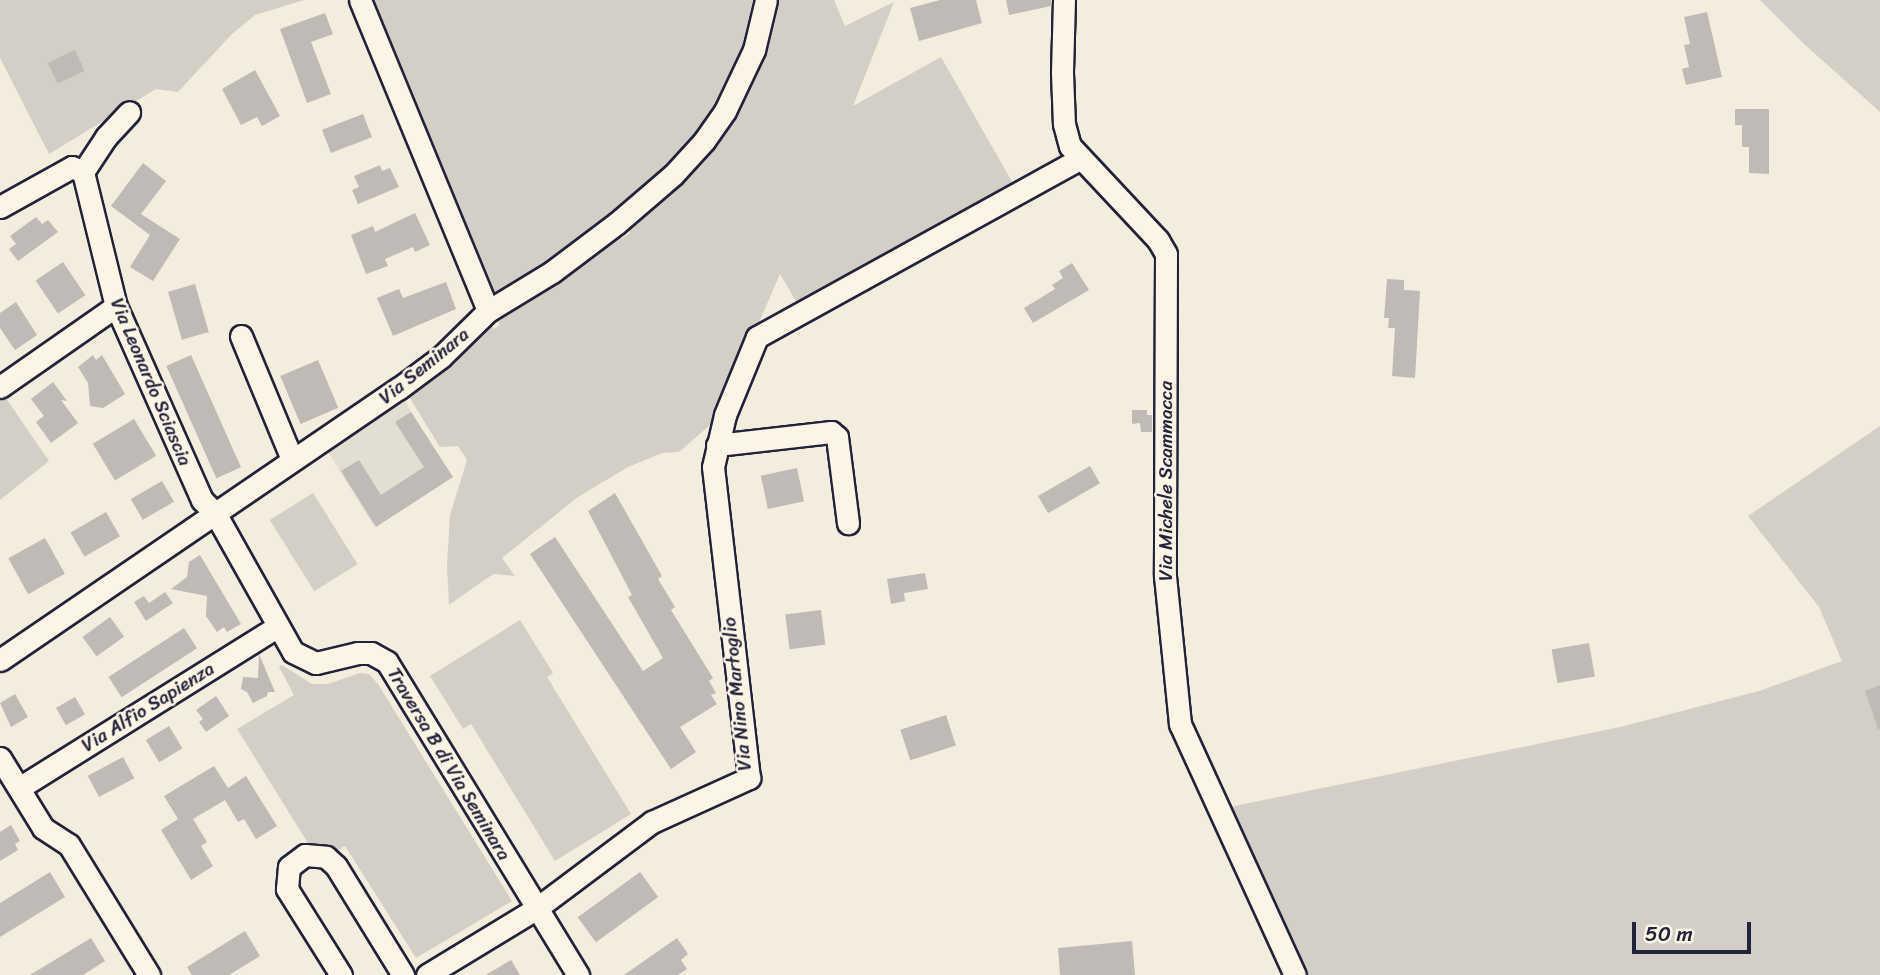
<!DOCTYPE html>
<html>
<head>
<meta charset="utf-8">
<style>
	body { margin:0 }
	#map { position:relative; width:1880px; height:975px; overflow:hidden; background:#f3edde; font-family:Sriracha,sans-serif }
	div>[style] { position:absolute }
	.built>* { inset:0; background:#e3ded2; transform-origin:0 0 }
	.green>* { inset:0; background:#d4cfc6; transform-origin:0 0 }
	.building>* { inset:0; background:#bfbab6; transform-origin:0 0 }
	.roads { filter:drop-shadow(2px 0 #22223b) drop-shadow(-2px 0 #22223b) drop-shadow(0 2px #22223b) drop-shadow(0 -2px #22223b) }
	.minor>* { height:21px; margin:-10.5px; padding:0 10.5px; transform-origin:10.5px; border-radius:10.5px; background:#fcf5e5 }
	span { translate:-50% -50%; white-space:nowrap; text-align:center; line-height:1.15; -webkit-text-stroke:5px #fcf5e5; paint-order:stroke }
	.street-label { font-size:19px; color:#22223b }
	.scale { position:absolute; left:1632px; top:922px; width:119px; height:32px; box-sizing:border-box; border:4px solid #22223b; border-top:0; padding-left:9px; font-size:21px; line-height:24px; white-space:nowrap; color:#22223b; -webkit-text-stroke:5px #fcf5e5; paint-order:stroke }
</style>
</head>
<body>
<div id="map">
	<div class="built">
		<div style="left:404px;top:400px;width:91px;height:92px;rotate:58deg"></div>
	</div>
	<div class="green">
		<div style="clip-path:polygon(0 0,304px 0,255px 15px,232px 34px,178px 92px,156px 89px,49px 154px,0 58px)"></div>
		<div style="clip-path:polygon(374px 0,757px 0,755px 29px,713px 115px,675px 162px,573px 249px,498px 300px)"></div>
		<div style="clip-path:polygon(772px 0,834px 0,845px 26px,894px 2px,853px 106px,941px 57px,1015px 187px,800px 308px,780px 274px,717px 419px,679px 452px,662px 453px,628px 467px,578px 497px,502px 558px,515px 576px,493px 574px,449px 605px,447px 566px,450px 515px,467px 460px,458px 446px,440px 447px,406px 392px,488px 322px,494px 329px,500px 325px,494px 316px,610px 235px,621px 239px,630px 233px,628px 221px,690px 171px)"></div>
		<div style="clip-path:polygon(1760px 0,1880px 0,1880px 112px,1803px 43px)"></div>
		<div style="clip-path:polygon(3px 394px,49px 461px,0 500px,0 396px)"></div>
		<div style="clip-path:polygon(1880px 426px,1880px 975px,1304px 975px,1225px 808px,1620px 727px,1759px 691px,1842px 661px,1819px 607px,1748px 516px)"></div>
		<div style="left:313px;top:493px;width:84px;height:51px;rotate:58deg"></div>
		<div style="clip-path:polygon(520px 620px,553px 673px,547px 677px,631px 814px,555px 861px,471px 724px,463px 729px,430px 676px)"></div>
		<div style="clip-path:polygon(282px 665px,312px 684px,328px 684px,360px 673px,369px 674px,378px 684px,512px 901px,416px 958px,345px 846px,334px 852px,308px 843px,237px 729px,294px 695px,279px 667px)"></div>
	</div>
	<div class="building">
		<div style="clip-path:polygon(940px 0,976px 0,982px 23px,919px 41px,910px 8px)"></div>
		<div style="clip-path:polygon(1006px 0,1051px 0,1051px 6px,1009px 15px)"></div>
		<div style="clip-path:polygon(1707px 12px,1722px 77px,1686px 85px,1682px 69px,1689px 67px,1684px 45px,1690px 44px,1684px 17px)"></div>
		<div style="clip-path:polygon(325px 13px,333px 34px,311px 42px,331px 94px,307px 103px,280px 29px)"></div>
		<div style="left:75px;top:50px;width:23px;height:30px;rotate:65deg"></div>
		<div style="clip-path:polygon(255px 70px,280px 116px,262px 126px,257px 117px,241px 125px,222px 89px)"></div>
		<div style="clip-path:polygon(1735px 109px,1769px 109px,1769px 174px,1749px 173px,1749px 147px,1742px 147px,1742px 125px,1735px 125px)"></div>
		<div style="left:363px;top:114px;width:25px;height:44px;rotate:69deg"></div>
		<div style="clip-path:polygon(143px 163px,166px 181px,141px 214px,180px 239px,153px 281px,130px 267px,150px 235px,111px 206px)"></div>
		<div style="clip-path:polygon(380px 165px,382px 171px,390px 168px,399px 187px,358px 204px,352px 190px,359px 187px,354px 176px)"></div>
		<div style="clip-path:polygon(415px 213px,430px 245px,415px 252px,413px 247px,385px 259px,388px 266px,366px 274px,351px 235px,373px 226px,375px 232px)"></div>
		<div style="clip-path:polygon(36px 217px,42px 224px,48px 220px,58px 232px,18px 261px,9px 249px,16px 244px,10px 236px)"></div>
		<div style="left:63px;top:262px;width:40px;height:33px;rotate:56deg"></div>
		<div style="clip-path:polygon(1072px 263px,1089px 290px,1033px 323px,1024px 308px,1055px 289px,1052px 285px,1063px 278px,1059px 271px)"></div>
		<div style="clip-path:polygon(1387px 279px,1404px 280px,1404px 290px,1420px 291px,1415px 378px,1392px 376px,1395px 328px,1388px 328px,1389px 318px,1384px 318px)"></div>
		<div style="clip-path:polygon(446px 282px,456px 309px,393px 336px,377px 298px,399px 289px,403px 298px)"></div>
		<div style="left:195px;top:284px;width:50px;height:28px;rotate:74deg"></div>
		<div style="clip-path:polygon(16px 302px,37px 335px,15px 350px,0 328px,0 313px)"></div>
		<div style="clip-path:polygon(93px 355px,96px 360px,102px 355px,125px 394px,103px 408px,90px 406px,88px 383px,78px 367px)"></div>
		<div style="left:191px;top:355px;width:123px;height:27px;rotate:66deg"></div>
		<div style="left:318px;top:360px;width:52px;height:41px;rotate:67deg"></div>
		<div style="clip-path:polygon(53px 382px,67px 401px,61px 400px,78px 423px,51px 443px,36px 422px,44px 416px,31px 399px)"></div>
		<div style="clip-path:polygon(1132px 410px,1147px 410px,1147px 415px,1152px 415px,1152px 432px,1141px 432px,1140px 423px,1132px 424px)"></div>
		<div style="clip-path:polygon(411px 412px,453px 477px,376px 527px,341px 471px,359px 460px,381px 495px,424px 467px,395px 422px)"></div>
		<div style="left:134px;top:419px;width:43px;height:48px;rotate:59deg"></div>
		<div style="left:1090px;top:466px;width:20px;height:60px;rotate:60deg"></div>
		<div style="left:797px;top:468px;width:34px;height:37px;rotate:78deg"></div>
		<div style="left:162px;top:481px;width:24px;height:36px;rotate:60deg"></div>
		<div style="clip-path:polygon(615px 493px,662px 576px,658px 579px,675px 607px,671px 610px,713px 678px,709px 681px,716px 693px,711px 695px,717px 704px,680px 727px,696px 752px,671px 769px,530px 554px,555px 537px,643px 671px,663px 658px,628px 597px,632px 595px,588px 511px)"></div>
		<div style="left:106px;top:512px;width:28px;height:41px;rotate:60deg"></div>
		<div style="left:45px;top:538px;width:41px;height:42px;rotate:61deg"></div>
		<div style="clip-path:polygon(200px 555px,241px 624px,227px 632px,224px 627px,217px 632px,206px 616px,207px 596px,171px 589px,187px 577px,189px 562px)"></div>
		<div style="clip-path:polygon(925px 573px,928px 589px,904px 593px,905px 601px,891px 604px,887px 579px)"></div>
		<div style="clip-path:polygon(165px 592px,173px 603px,146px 621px,134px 602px,144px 596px,149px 603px)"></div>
		<div style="left:821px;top:610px;width:35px;height:36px;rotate:83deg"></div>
		<div style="left:110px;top:617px;width:24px;height:34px;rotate:54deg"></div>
		<div style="left:184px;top:628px;width:24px;height:90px;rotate:57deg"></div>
		<div style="left:1589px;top:643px;width:34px;height:38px;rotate:80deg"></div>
		<div style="clip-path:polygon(259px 654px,275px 692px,268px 692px,267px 696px,253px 703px,247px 692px,241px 689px,243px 677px,258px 678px)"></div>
		<div style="clip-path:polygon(1880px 685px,1880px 729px,1878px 729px,1865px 691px)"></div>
		<div style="clip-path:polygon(15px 694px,28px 717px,11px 727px,0 703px)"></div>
		<div style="clip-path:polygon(216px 696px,229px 716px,206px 732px,199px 722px,203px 719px,196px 710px)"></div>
		<div style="left:75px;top:697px;width:20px;height:22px;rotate:60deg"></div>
		<div style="left:946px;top:715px;width:32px;height:48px;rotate:72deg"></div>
		<div style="left:169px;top:726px;width:26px;height:27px;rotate:59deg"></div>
		<div style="left:123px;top:757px;width:24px;height:40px;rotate:62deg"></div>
		<div style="clip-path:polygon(214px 766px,228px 788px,246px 776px,277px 826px,256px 839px,244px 819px,238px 822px,225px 800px,193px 819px,207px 842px,201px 846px,213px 866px,191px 880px,161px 830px,178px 819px,164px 796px)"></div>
		<div style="clip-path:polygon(11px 825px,20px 841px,15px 844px,18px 850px,0 861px,0 832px)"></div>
		<div style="clip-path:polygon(50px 872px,65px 897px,0 937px,0 903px)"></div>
		<div style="left:640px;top:872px;width:31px;height:77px;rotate:54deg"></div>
		<div style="clip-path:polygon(245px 931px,260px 956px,229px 975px,192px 975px,187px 967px)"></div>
		<div style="clip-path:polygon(91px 938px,105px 961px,83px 975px,30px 975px)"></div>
		<div style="clip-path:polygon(677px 938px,688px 954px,681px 960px,687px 969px,678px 975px,624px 975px)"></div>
		<div style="clip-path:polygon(1132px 941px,1135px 975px,1060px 975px,1058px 948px)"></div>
		<div style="clip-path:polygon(511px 960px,520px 975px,486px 975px)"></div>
	</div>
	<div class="roads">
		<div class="minor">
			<div style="left:360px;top:0;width:336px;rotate:67.6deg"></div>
			<div style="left:1064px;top:0;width:73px;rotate:91.6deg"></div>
			<div style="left:1062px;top:73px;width:51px;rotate:87.8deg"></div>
			<div style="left:1064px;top:124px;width:23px;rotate:75deg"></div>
			<div style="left:1070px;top:146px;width:129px;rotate:46.9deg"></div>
			<div style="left:1158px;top:240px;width:16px;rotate:60deg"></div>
			<div style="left:1166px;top:254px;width:322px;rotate:90.2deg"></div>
			<div style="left:1165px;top:576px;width:149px;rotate:84.2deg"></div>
			<div style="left:1180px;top:724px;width:276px;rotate:65.4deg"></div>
			<div style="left:83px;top:172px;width:42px;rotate:-56.7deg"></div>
			<div style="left:106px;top:137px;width:34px;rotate:-47deg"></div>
			<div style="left:0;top:207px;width:82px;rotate:-29.1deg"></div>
			<div style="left:72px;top:167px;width:12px;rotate:24deg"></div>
			<div style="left:83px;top:172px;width:138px;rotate:76.2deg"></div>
			<div style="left:116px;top:306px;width:212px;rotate:66.1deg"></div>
			<div style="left:202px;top:500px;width:18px;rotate:45deg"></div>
			<div style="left:215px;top:513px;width:159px;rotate:60.7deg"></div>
			<div style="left:293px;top:652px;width:25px;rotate:26deg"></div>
			<div style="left:316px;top:663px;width:43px;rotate:-13.4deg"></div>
			<div style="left:358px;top:653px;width:13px"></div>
			<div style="left:371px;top:653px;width:18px;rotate:29deg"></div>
			<div style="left:387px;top:662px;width:367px;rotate:58.6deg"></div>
			<div style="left:241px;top:336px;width:133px;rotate:67.5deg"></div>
			<div style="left:0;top:387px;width:141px;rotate:-34.9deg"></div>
			<div style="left:717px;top:445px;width:115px;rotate:-6.5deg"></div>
			<div style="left:831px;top:432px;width:8px;rotate:40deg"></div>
			<div style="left:837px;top:437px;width:87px;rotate:82.7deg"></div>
			<div style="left:0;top:660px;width:482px;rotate:-34.3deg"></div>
			<div style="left:398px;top:389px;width:54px;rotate:-36.7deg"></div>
			<div style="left:441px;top:357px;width:66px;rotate:-44.4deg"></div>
			<div style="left:488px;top:311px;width:75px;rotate:-31.4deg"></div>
			<div style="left:552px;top:272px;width:81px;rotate:-37deg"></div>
			<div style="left:617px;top:223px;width:74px;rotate:-40.6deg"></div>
			<div style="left:673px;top:175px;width:46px;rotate:-47.6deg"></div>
			<div style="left:704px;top:141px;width:37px;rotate:-55deg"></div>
			<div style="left:725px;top:111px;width:68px;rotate:-64.6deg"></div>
			<div style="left:754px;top:50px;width:51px;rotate:-76.5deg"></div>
			<div style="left:0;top:758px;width:82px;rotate:58.4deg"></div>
			<div style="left:43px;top:828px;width:31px;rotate:33deg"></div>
			<div style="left:69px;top:845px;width:153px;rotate:58.4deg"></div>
			<div style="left:19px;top:788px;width:305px;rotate:-32deg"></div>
			<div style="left:341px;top:975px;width:102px;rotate:-122.1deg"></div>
			<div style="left:287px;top:889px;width:22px;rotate:-85deg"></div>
			<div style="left:289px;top:867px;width:20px;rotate:-37deg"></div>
			<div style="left:305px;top:855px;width:21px;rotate:5deg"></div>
			<div style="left:326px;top:857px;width:13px;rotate:42deg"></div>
			<div style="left:336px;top:866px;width:128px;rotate:58.4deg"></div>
			<div style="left:427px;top:975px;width:129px;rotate:-31.3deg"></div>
			<div style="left:537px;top:908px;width:144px;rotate:-36.8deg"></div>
			<div style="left:652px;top:822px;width:107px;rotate:-24.4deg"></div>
			<div style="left:749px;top:778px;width:313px;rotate:-96.6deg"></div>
			<div style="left:713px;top:467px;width:53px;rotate:-77deg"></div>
			<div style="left:725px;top:415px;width:84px;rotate:-67.7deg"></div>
			<div style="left:757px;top:337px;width:368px;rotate:-28.9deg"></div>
		</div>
	</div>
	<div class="street-label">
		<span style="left:424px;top:366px;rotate:-39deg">Via Seminara</span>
		<span style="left:151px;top:382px;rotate:67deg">Via Leonardo Sciascia</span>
		<span style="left:1166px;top:481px;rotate:-90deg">Via Michele Scammacca</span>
		<span style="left:737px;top:694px;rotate:-96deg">Via Nino Martoglio</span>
		<span style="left:148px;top:707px;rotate:-32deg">Via Alfio Sapienza</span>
		<span style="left:449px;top:764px;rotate:59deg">Traversa B di Via Seminara</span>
	</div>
	<div class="scale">50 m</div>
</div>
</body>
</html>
